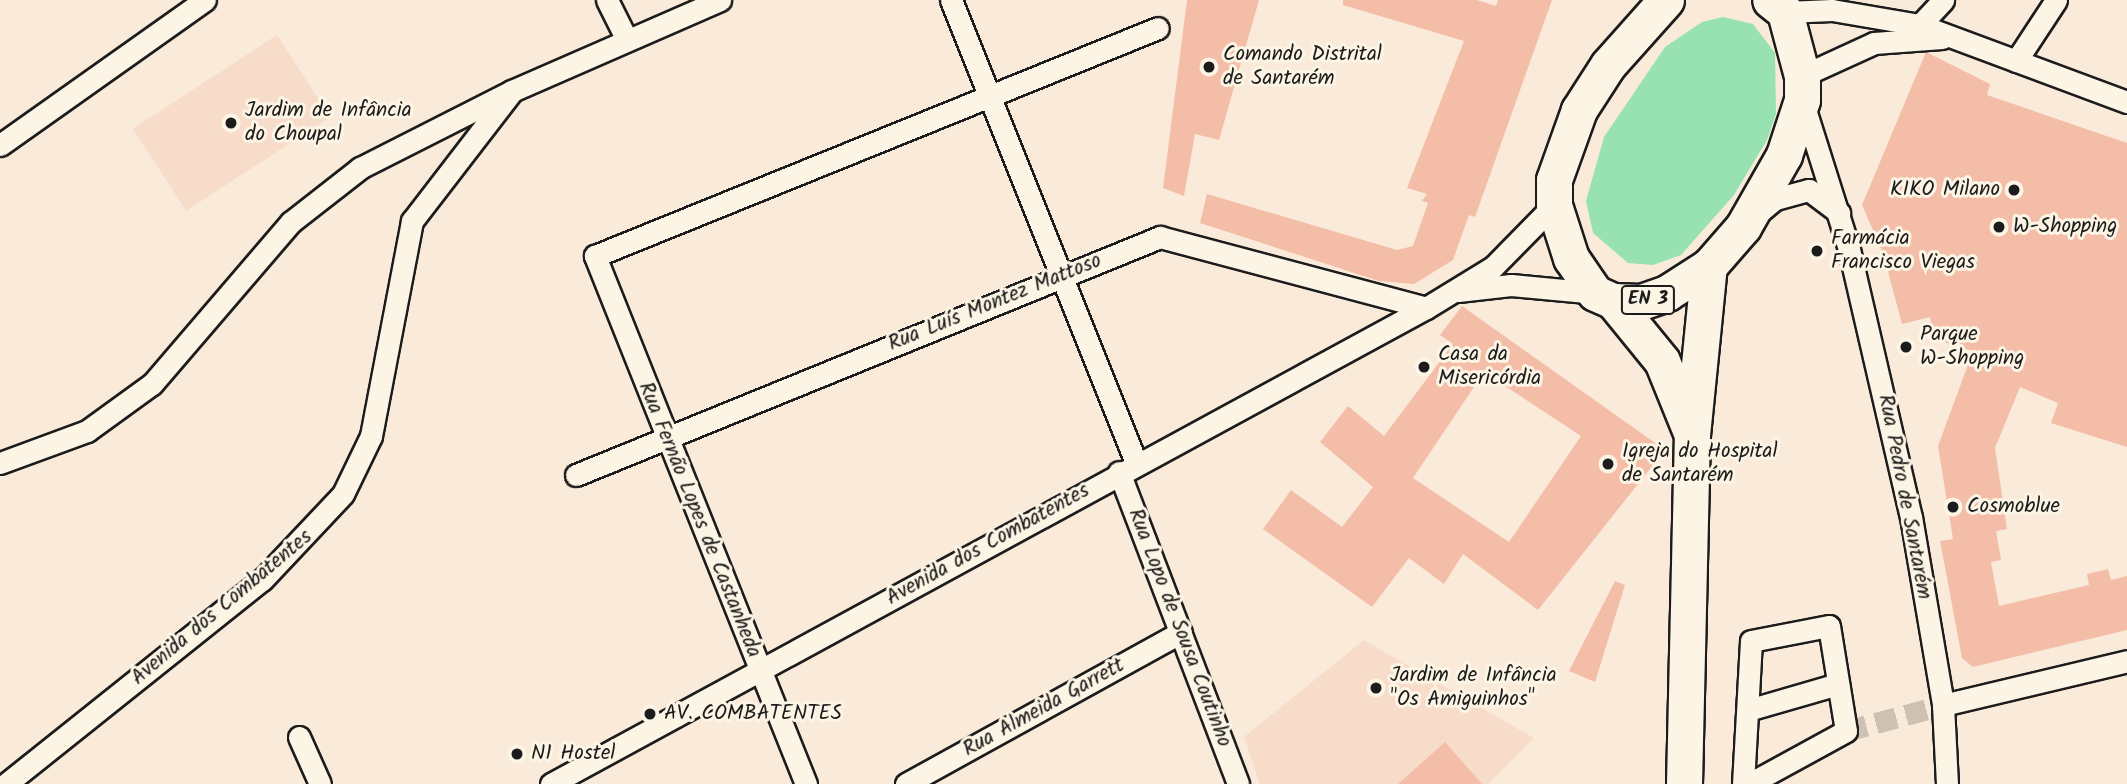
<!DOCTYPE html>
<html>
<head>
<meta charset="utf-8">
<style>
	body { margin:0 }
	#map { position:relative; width:2127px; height:784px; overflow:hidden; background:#faead9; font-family:Kalam,sans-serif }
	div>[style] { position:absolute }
	.built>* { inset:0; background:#f8dcca; transform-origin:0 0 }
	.green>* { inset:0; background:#98e2b1 }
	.building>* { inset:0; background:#f4bda8 }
	.street-tunnel>* { height:21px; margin-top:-10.5px; transform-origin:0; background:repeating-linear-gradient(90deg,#cec1b3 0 21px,transparent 0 31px) }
	.roads { filter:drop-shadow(2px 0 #1c1c1c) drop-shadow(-2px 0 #1c1c1c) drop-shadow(0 2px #1c1c1c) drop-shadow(0 -2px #1c1c1c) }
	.street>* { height:21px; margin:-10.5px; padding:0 10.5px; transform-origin:10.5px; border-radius:10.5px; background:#fcf5e5 }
	.primary>* { height:35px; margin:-17.5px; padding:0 17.5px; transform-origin:17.5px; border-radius:17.5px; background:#fcf5e5 }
	.dots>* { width:19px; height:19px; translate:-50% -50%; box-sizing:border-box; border:4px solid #fcf5e5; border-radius:50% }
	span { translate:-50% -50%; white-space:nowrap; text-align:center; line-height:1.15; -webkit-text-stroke:6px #fcf5e5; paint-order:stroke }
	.shield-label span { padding:2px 5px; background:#fcf5e5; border:2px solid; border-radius:5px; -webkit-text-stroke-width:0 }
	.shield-label { font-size:19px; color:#1c1c1c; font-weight:700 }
	.poi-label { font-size:21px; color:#1c1c1c }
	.left { translate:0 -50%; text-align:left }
	.right { translate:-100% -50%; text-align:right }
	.street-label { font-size:21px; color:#1c1c1c }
</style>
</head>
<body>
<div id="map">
	<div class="built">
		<div style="left:277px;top:35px;width:98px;height:172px;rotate:57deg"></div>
		<div style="clip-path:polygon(1364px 640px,1534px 738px,1488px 784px,1260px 784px,1244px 737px)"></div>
	</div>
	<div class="green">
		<div style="clip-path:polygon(1723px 17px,1753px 24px,1775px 53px,1776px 114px,1767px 140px,1734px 195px,1681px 255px,1653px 265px,1628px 263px,1593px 233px,1586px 201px,1604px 137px,1665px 47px,1702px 22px)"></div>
	</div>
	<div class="building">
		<div style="clip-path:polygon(1187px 0,1259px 0,1219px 140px,1195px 134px,1184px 196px,1163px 188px)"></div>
		<div style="clip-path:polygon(1343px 0,1477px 0,1496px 6px,1498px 0,1552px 0,1475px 217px,1469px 215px,1453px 260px,1414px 284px,1379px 281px,1200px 223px,1207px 194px,1397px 250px,1413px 246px,1428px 203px,1422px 201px,1427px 194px,1407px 188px,1464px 41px,1343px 5px)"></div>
		<div style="clip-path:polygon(1926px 52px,1990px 84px,1987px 95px,2127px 143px,2127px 447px,2051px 423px,2058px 403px,2020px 387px,1995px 448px,2007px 529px,1996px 531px,2001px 560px,1991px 562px,1999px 606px,2089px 585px,2087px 574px,2108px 569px,2111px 580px,2127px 576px,2127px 630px,1973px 667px,1962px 658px,1940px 541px,1953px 539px,1938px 446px,1973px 351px,1934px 339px,1930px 317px,1902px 324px,1883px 253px,1862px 205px)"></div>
		<div style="clip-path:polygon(evenodd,1462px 306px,1665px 450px,1538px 610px,1463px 554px,1444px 584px,1409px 558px,1372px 607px,1263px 529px,1291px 490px,1342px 527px,1373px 487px,1320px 442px,1348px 406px,1384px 436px,1453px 344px,1440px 335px,1462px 306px,1484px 372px,1581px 436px,1509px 542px,1413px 478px,1484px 372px)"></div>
		<div style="clip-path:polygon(1615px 581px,1625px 585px,1595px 682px,1569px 671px)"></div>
		<div style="clip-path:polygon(1445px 742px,1482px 784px,1398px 784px)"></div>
	</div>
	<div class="street-tunnel">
		<div style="left:1846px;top:731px;width:100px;rotate:-15deg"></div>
	</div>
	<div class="roads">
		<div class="street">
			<div style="left:607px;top:0;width:42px;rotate:63.4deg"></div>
			<div style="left:951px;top:0;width:498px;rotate:68.2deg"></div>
			<div style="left:1785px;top:12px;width:47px;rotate:-2.4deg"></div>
			<div style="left:1832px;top:10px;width:89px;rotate:9.7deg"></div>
			<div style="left:1920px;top:25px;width:221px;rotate:20.4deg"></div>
			<div style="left:1920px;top:25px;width:34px;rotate:-47deg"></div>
			<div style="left:2016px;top:61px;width:73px;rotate:-56.7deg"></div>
			<div style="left:1802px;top:76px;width:79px;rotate:-24.6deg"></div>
			<div style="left:1874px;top:43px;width:68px;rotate:-4.2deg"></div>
			<div style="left:1802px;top:100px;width:156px;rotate:72.5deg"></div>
			<div style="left:1849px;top:249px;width:275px;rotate:77deg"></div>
			<div style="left:1911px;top:517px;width:191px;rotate:80.3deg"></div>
			<div style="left:1943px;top:705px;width:79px;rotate:87.1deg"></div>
			<div style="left:0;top:145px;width:251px;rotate:-35.3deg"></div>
			<div style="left:1757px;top:214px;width:23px;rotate:-40deg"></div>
			<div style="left:1775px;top:199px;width:35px;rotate:-15deg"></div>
			<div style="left:1809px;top:190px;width:38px;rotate:37deg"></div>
			<div style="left:1458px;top:291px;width:53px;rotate:-6.5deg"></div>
			<div style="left:1511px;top:285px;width:84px;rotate:5.4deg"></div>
			<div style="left:0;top:463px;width:93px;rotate:-20.2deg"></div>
			<div style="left:87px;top:431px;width:80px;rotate:-35.9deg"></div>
			<div style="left:152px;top:384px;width:213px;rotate:-49.4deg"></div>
			<div style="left:291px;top:222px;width:88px;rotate:-38deg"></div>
			<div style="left:360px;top:168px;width:170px;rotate:-26.9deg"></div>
			<div style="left:512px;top:91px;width:227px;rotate:-23.6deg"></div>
			<div style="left:1119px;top:472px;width:334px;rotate:69.1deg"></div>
			<div style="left:576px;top:475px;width:631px;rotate:-22.17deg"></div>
			<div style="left:1160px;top:237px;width:275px;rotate:14.9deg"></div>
			<div style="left:1943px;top:705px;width:189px;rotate:-13.4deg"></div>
			<div style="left:1748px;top:710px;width:94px;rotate:-16.1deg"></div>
			<div style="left:299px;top:737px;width:51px;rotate:65.9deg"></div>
			<div style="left:6px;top:784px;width:327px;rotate:-38.6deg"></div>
			<div style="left:262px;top:580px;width:118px;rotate:-46.7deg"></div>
			<div style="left:343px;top:494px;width:64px;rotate:-64.2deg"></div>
			<div style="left:371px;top:436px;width:219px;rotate:-79.2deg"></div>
			<div style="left:412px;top:221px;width:164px;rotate:-52.4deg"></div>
			<div style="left:551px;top:784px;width:996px;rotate:-28.55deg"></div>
			<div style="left:1426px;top:308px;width:79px;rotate:-31.5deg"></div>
			<div style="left:1493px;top:267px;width:87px;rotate:-45.5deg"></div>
			<div style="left:806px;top:784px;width:569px;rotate:-111.78deg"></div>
			<div style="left:595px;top:256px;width:607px;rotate:-22.05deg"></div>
			<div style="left:906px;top:784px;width:314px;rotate:-28.9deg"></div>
			<div style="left:1743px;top:784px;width:143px;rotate:-86.8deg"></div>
			<div style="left:1751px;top:641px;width:79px;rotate:-10.9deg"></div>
			<div style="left:1829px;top:626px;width:106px;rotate:80.8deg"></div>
			<div style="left:1846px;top:731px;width:111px;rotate:151.3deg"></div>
		</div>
		<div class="primary">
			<div style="left:1666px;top:0;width:87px;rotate:131.7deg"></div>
			<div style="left:1608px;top:65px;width:54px;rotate:122.8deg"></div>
			<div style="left:1579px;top:110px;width:74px;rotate:109.7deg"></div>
			<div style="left:1554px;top:180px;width:25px;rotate:90deg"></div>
			<div style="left:1554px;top:205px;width:56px;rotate:72.2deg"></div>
			<div style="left:1571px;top:258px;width:42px;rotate:55.6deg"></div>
			<div style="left:1595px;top:293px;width:20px;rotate:24deg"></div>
			<div style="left:1613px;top:301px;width:28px;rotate:2deg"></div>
			<div style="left:1641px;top:302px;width:28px;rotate:-19deg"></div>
			<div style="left:1667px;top:293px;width:50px;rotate:-32.7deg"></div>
			<div style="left:1709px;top:266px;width:52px;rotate:-48.9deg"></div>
			<div style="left:1743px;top:227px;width:83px;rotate:-60.3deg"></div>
			<div style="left:1784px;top:155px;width:58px;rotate:-71.9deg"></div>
			<div style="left:1802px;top:100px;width:24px;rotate:-90deg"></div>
			<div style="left:1802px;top:76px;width:66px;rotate:-104.9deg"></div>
			<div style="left:1785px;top:12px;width:19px;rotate:-141deg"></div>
			<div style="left:1613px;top:301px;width:77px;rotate:50.8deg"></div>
			<div style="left:1662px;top:361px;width:80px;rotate:67.9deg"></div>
			<div style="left:1684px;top:784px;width:349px;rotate:-88.7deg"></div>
			<div style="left:1692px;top:435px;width:170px;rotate:-84.3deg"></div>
		</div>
	</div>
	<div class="dots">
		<div style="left:1209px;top:67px;background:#1c1c1c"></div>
		<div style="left:231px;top:123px;background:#1c1c1c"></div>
		<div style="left:2014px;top:190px;background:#1c1c1c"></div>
		<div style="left:1999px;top:227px;background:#1c1c1c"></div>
		<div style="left:1817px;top:251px;background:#1c1c1c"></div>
		<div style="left:1906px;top:347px;background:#1c1c1c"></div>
		<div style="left:1424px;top:367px;background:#1c1c1c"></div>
		<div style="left:1608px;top:464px;background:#1c1c1c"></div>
		<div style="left:1953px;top:507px;background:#1c1c1c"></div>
		<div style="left:1376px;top:688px;background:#1c1c1c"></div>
		<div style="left:650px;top:714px;background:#1c1c1c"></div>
		<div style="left:517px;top:754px;background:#1c1c1c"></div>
	</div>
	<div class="shield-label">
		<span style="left:1648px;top:300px">EN 3</span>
	</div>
	<div class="poi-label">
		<span class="left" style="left:1223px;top:67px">Comando Distrital<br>de Santarém</span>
		<span class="left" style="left:245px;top:123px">Jardim de Infância<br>do Choupal</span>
		<span class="right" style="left:2000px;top:190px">KIKO Milano</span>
		<span class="left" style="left:2013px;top:227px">W-Shopping</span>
		<span class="left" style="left:1831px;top:251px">Farmácia<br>Francisco Viegas</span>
		<span class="left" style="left:1920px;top:347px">Parque<br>W-Shopping</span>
		<span class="left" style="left:1438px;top:367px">Casa da<br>Misericórdia</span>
		<span class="left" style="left:1622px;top:464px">Igreja do Hospital<br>de Santarém</span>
		<span class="left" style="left:1967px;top:507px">Cosmoblue</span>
		<span class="left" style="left:1390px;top:688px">Jardim de Infância<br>"Os Amiguinhos"</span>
		<span class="left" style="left:664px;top:714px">AV. COMBATENTES</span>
		<span class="left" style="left:531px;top:754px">N1 Hostel</span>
	</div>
	<div class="street-label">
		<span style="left:995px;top:303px;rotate:-22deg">Rua Luís Montez Mattoso</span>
		<span style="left:1904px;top:497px;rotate:79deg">Rua Pedro de Santarém</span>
		<span style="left:699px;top:520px;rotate:68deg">Rua Fernão Lopes de Castanheda</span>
		<span style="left:988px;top:545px;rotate:-29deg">Avenida dos Combatentes</span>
		<span style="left:222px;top:608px;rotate:-40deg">Avenida dos Combatentes</span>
		<span style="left:1179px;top:628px;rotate:69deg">Rua Lopo de Sousa Coutinho</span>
		<span style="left:1044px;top:708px;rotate:-29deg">Rua Almeida Garrett</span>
	</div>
</div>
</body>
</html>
